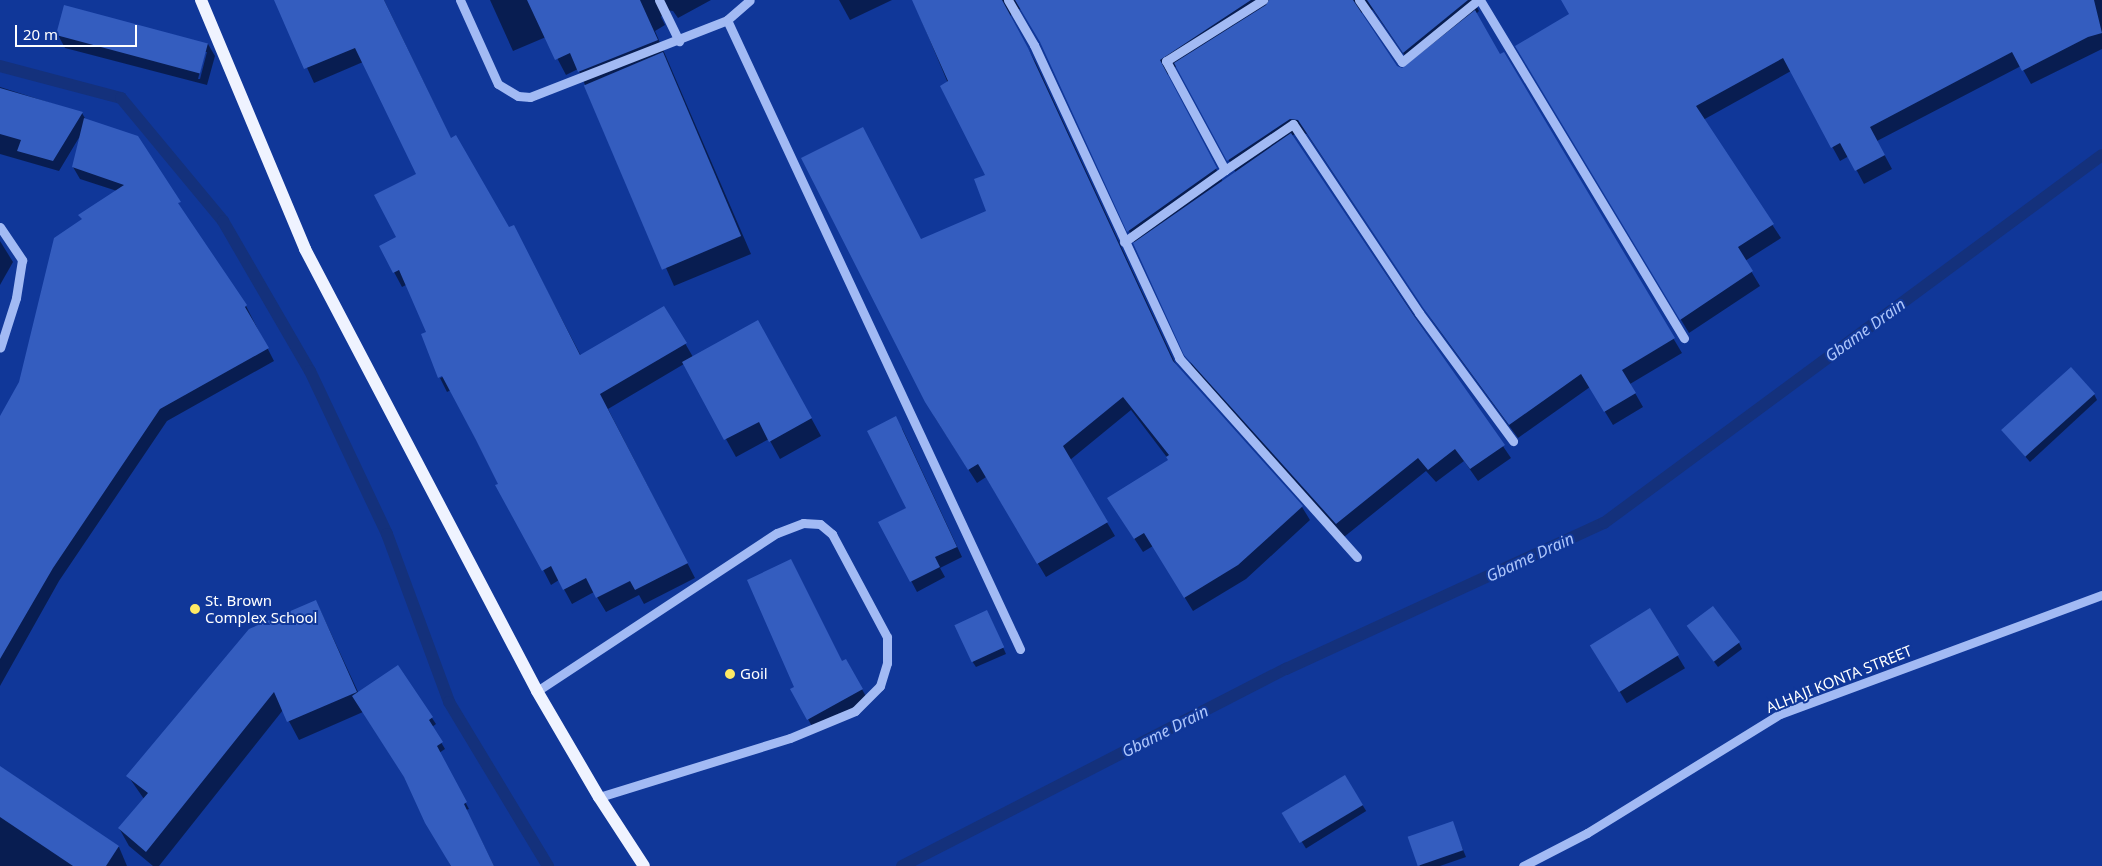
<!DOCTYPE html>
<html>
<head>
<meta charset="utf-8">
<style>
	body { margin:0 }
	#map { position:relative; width:2102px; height:866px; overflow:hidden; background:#103799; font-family:"Noto Sans",sans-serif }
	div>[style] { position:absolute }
	.shadow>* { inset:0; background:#0007; transform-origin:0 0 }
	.stream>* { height:12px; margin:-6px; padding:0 6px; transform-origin:6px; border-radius:6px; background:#14317c }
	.building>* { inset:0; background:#345dbf; transform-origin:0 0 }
	.minor>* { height:9px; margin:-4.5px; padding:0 4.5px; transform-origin:4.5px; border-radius:4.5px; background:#a2baf4 }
	.major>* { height:12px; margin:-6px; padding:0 6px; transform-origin:6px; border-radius:6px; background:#eff3ff }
	.dots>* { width:14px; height:14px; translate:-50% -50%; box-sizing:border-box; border:2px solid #103799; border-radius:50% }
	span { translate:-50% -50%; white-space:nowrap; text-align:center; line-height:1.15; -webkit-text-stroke:4px #103799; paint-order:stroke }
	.poi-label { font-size:15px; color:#fff }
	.left { translate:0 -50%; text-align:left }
	.street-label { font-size:15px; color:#fff }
	.water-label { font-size:16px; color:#aec6fb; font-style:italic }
	.scale { position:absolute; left:15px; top:25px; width:122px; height:22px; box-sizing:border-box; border:2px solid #fff; border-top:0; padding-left:6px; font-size:15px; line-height:18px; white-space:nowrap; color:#fff; -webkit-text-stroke:4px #103799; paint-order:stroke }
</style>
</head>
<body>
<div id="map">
	<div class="shadow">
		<div style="clip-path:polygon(276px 0,384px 0,451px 139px,508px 229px,521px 241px,581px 356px,664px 307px,693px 357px,768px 339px,821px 436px,780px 459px,769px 439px,736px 457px,684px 364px,608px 409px,695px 578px,644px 604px,639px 595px,606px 612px,594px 592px,572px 604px,559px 580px,551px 585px,451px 390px,447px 392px,440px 378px,448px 375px,406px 285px,402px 287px,394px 272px,397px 238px,418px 174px,363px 62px,314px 83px)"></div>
		<div style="clip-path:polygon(490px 0,711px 0,678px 18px,673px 11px,665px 10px,661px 17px,665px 25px,655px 31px,751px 254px,674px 286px,578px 69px,566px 75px,546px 37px,513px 51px)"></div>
		<div style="clip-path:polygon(839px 0,892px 0,850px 20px)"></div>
		<div style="clip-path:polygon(evenodd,913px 0,1483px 0,1476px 5px,1479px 11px,1476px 14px,1500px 56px,1504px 54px,1682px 353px,1630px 384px,1643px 407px,1613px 425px,1590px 387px,1518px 438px,1434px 323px,1307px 134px,1298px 132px,1292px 136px,1511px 458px,1478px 481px,1464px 461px,1436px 482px,1426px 471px,1344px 537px,1193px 368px,1041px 42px,1023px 10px,1013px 8px,1010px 18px,1036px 63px,1176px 365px,1302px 507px,1310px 520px,1246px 579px,1193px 611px,1153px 546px,1143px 552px,1117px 512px,1169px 460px,1131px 410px,1070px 460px,1115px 536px,1046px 577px,986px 477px,977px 483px,934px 416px,921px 241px,987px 212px,987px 176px,913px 0,1363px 8px,1373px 10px,1410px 63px,1402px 70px,1396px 67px,1361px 17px,1363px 8px,913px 0,1177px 66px,1236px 173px,1223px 182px,1168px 79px,1168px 72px,1177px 66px)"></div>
		<div style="clip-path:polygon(1562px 0,2102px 0,2102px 49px,2031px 84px,2021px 66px,1877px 141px,1892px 169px,1864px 184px,1849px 156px,1840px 161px,1791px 71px,1703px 120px,1781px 238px,1745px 261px,1760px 286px,1689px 333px,1524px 60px,1570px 14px)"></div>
		<div style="clip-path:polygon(evenodd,58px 35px,208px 44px,215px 56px,207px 85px,65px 48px,58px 35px,205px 52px,207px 52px,200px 79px,198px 79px,205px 52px)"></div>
		<div style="clip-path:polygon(0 87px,82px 113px,86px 120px,137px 137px,184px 215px,246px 306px,274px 361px,167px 421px,59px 581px,0 686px,0 418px,20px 382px,83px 220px,117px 191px,80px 179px,73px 167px,80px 136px,59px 171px,0 154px)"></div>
		<div style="clip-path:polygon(0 241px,13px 262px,0 285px)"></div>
		<div style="clip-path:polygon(2094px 394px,2097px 400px,2030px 462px,2002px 430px)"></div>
		<div style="clip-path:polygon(902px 428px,962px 557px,940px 568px,945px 577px,917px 592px,880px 522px,907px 508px)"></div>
		<div style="clip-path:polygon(316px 601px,359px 694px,398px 667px,436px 724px,432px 727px,445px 749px,439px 753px,469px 809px,466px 810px,494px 866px,451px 866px,406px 779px,363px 712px,299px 740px,283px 710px,159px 866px,153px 866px,129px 846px,119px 828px,144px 799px,128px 776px)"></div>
		<div style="left:1650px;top:610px;width:68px;height:68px;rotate:59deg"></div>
		<div style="clip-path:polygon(990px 618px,1006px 654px,976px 667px,972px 661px)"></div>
		<div style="clip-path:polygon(1692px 632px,1739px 643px,1742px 649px,1718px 667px)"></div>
		<div style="clip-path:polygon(846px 660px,869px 702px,815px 732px,808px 719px)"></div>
		<div style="clip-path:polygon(0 767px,119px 847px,127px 866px,0 866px)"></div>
		<div style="left:1345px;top:777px;width:40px;height:71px;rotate:58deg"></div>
		<div style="clip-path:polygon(1452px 823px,1466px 857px,1440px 866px,1420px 866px,1410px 838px)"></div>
	</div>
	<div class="stream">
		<div style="left:0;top:66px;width:125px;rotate:14.8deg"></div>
		<div style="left:121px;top:98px;width:160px;rotate:50.3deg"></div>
		<div style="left:223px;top:221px;width:173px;rotate:59.9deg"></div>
		<div style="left:310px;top:371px;width:180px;rotate:64.7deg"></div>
		<div style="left:387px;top:534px;width:179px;rotate:69.7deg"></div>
		<div style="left:449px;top:702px;width:192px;rotate:58.9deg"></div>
		<div style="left:902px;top:866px;width:432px;rotate:-27.2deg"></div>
		<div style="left:1286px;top:669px;width:350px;rotate:-24.7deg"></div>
		<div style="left:1604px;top:523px;width:619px;rotate:-36.46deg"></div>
	</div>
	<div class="building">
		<div style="clip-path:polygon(274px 0,384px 0,451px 138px,456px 135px,509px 227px,514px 225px,580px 355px,664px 306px,687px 343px,600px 394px,688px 563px,635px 590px,630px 581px,596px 598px,586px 578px,563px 590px,551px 566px,542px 571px,495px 485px,498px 484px,476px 440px,442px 376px,438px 378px,421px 334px,426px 332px,399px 270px,393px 273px,379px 246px,396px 237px,374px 195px,416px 174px,355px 48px,304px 69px)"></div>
		<div style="clip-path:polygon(527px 0,640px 0,658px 40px,578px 72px,570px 53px,555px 60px)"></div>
		<div style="clip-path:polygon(912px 0,1002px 0,1028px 48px,1173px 361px,1303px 506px,1238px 565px,1184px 598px,1144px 533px,1134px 539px,1107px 498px,1168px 460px,1166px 457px,1169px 455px,1123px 397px,1063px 446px,1108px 522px,1037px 564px,978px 464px,968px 470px,925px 402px,801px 158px,863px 127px,921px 239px,986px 211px,974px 179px,985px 175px,940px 86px,948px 81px)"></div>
		<div style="clip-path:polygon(1015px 0,1251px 0,1160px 60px,1217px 168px,1127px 232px,1040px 42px)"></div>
		<div style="clip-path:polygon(1269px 0,1353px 0,1397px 66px,1402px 68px,1475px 10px,1500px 54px,1504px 52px,1675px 338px,1622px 370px,1636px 393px,1604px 412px,1581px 374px,1509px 425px,1424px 309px,1298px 120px,1290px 119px,1227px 161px,1174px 63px,1266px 5px)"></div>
		<div style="clip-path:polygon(1367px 0,1468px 0,1403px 53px)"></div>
		<div style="clip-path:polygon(1561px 0,2094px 0,2102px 33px,2088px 37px,2022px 71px,2012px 52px,1870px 127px,1885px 155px,1855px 171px,1840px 143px,1831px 148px,1783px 58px,1696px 106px,1774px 224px,1738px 247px,1753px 271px,1680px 320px,1515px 46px,1569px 14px)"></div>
		<div style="left:64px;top:5px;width:149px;height:31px;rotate:15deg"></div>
		<div style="left:663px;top:52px;width:200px;height:86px;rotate:67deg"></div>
		<div style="clip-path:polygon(0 88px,83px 112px,53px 161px,17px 151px,21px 140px,0 134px)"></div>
		<div style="clip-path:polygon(84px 118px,138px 136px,181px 202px,178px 203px,247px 305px,245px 307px,269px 348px,160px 409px,53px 568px,0 659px,0 416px,19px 382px,54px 238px,82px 219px,78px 215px,124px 185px,72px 167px)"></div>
		<div style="clip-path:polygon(1291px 133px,1414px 316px,1505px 445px,1470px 469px,1455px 449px,1428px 470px,1418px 458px,1336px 524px,1184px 355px,1133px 243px)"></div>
		<div style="clip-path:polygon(758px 320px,812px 418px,769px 442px,759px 422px,724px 440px,682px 362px)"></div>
		<div style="left:2071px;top:367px;width:36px;height:94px;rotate:48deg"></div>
		<div style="clip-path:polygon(896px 416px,957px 547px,935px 557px,940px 567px,910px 582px,878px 522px,906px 508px,867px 431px)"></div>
		<div style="clip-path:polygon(791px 559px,842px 661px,846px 659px,863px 689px,807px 720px,790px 689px,794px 687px,747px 580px)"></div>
		<div style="clip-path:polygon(316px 600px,357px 692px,287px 722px,274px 692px,146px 852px,118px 828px,148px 793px,126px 776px,249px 629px)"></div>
		<div style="left:1713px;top:606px;width:45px;height:33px;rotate:53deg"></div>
		<div style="left:1650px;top:608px;width:55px;height:71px;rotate:58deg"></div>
		<div style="left:987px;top:610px;width:41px;height:36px;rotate:65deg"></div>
		<div style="clip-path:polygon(398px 665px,433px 717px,429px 720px,443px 742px,437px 746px,467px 802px,464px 804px,494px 866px,451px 866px,425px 823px,404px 777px,352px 696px)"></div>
		<div style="clip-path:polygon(0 766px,119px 846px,106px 866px,73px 866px,0 817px)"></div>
		<div style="left:1345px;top:775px;width:35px;height:74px;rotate:59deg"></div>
		<div style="left:1453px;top:821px;width:31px;height:48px;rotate:71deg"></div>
	</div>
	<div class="minor">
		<div style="left:460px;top:0;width:92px;rotate:65.7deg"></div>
		<div style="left:498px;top:84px;width:23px;rotate:31deg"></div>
		<div style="left:518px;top:96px;width:12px;rotate:5deg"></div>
		<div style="left:530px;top:97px;width:212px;rotate:-21.3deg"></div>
		<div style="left:727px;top:20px;width:30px;rotate:-41deg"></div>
		<div style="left:659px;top:0;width:46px;rotate:64deg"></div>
		<div style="left:1008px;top:0;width:52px;rotate:60deg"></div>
		<div style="left:1034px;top:45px;width:345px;rotate:65.1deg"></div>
		<div style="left:1179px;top:358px;width:267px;rotate:48.2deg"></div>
		<div style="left:1359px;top:0;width:75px;rotate:55.3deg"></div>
		<div style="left:1402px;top:62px;width:98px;rotate:-39.2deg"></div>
		<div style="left:1480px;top:0;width:395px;rotate:58.9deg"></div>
		<div style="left:727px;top:20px;width:694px;rotate:65.02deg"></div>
		<div style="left:1225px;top:170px;width:82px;rotate:-34.1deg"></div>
		<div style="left:1293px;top:124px;width:227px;rotate:56.3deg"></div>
		<div style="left:1419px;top:313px;width:159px;rotate:53.7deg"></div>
		<div style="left:0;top:227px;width:40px;rotate:56deg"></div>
		<div style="left:22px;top:260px;width:38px;rotate:99deg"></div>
		<div style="left:16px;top:298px;width:52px;rotate:107.7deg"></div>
		<div style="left:1124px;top:242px;width:124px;rotate:-35.5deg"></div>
		<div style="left:1225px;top:170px;width:124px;rotate:-118.4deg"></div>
		<div style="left:1166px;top:61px;width:115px;rotate:-32.2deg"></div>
		<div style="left:537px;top:691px;width:287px;rotate:-33.4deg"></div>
		<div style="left:777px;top:533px;width:28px;rotate:-21deg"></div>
		<div style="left:803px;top:523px;width:17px;rotate:3deg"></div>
		<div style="left:820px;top:524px;width:16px;rotate:40deg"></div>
		<div style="left:832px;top:534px;width:117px;rotate:61.9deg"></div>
		<div style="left:887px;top:637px;width:26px;rotate:90deg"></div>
		<div style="left:887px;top:663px;width:24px;rotate:107deg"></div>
		<div style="left:880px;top:686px;width:35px;rotate:135deg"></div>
		<div style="left:855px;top:711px;width:70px;rotate:157.4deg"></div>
		<div style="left:790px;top:738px;width:200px;rotate:162.8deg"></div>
		<div style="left:1523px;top:866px;width:72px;rotate:-27.3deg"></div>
		<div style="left:1587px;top:833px;width:227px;rotate:-31.7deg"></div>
		<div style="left:1780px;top:714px;width:343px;rotate:-20.3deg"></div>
	</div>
	<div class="major">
		<div style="left:201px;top:0;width:270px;rotate:67.3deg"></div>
		<div style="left:305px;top:249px;width:499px;rotate:62.3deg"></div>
		<div style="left:537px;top:691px;width:123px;rotate:59.7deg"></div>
		<div style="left:599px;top:797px;width:82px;rotate:56.9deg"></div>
	</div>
	<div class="dots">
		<div style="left:195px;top:609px;background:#ffea65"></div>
		<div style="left:730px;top:674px;background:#ffea65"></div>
	</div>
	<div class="poi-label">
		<span class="left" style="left:205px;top:609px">St. Brown<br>Complex School</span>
		<span class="left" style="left:740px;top:674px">Goil</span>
	</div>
	<div class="street-label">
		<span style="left:1839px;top:679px;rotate:-22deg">ALHAJI KONTA STREET</span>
	</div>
	<div class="water-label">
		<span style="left:1865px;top:330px;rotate:-36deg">Gbame Drain</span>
		<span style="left:1530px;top:557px;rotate:-25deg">Gbame Drain</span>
		<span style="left:1165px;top:731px;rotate:-27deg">Gbame Drain</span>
	</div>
	<div class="scale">20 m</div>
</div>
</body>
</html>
